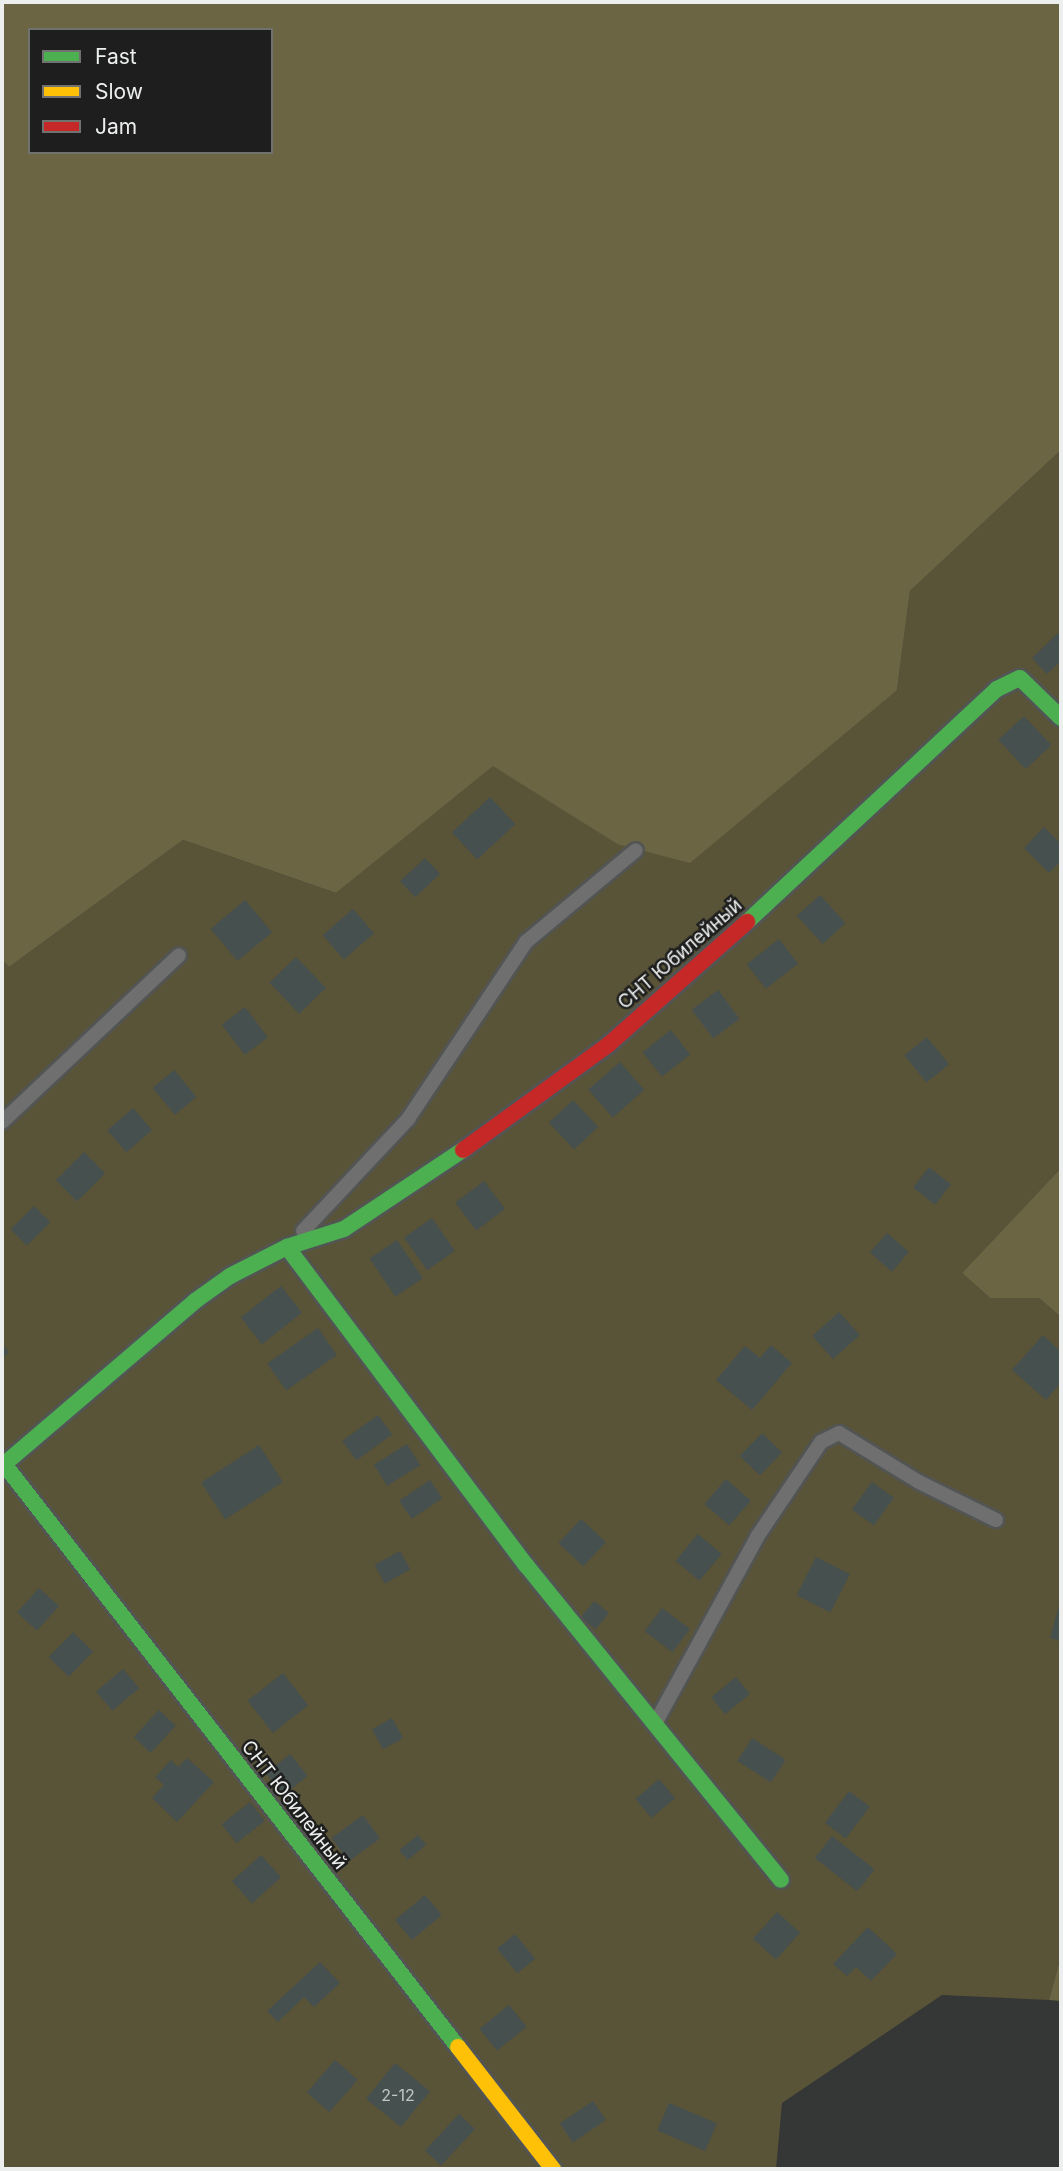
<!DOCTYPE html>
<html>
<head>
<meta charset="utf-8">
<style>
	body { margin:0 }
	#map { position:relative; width:1063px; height:2171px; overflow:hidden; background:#353736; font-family:Inter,sans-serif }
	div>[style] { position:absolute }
	.green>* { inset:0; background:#595338 }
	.forest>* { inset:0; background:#6c6544 }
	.building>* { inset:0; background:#46504e; transform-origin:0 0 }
	.roads { filter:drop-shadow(2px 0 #525553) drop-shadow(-2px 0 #525553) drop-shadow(0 2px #525553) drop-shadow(0 -2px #525553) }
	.lane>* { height:14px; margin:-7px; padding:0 7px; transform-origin:7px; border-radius:7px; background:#6e6f6e }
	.fast>* { height:16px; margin:-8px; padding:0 8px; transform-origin:8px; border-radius:8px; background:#4caf50 }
	.slow>* { height:16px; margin:-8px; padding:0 8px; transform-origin:8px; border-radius:8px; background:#ffc107 }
	.jam>* { height:16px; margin:-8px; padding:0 8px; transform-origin:8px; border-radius:8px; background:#c62828 }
	span { translate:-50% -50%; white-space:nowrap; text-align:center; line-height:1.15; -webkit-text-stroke:5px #1d1e1d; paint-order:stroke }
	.number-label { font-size:16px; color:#c2c7c5 }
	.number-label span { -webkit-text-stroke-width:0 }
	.street-label { font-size:19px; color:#ecefed }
	.frame { position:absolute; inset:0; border:4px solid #ecefed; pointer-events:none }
	.legend { position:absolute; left:28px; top:28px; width:245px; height:126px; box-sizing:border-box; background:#1d1e1d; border:2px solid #707270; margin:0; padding:9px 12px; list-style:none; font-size:21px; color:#ecefed }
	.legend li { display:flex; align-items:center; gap:14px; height:35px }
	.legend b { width:35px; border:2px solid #707270 }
</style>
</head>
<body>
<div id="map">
	<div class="green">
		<div style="clip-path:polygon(1061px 450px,1061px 1168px,962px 1273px,990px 1298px,1039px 1298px,1061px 1317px,1061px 1956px,1049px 2000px,942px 1995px,782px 2103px,776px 2169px,2px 2169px,2px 960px,9px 967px,183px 840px,336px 893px,493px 765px,617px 844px,897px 690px,910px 591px)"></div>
	</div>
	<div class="forest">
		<div style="clip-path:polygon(evenodd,2px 2px,1061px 2px,1061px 450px,910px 591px,897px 690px,690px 863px,617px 844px,493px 766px,336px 893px,183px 840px,9px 967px,2px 960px,2px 2px,30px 30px,271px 30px,271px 152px,30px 152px,30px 30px)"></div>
		<div style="clip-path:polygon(1061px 1168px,1061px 1317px,1039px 1298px,990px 1298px,962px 1273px)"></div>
		<div style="clip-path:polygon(1061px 1956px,1061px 2001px,1049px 2000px)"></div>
	</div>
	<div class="building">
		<div style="clip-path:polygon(1058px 633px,1061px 635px,1061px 661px,1047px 674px,1032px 658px)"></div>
		<div style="left:1024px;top:716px;width:40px;height:35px;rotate:47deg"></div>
		<div style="left:490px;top:797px;width:37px;height:52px;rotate:47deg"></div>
		<div style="clip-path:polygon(1044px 827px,1061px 844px,1061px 861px,1049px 873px,1024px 848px)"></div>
		<div style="left:425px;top:858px;width:22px;height:34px;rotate:47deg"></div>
		<div style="left:820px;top:895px;width:38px;height:31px;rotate:48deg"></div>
		<div style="left:245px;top:900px;width:42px;height:45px;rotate:50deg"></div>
		<div style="left:353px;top:909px;width:32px;height:40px;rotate:49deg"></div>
		<div style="left:779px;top:939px;width:31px;height:41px;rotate:52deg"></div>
		<div style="left:296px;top:957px;width:43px;height:37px;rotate:46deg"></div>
		<div style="left:718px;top:990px;width:36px;height:33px;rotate:53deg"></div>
		<div style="left:245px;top:1007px;width:38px;height:29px;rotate:53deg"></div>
		<div style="left:671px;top:1030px;width:31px;height:36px;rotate:52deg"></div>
		<div style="left:927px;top:1037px;width:35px;height:29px;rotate:51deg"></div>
		<div style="left:620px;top:1062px;width:37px;height:42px;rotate:49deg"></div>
		<div style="left:174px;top:1070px;width:35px;height:28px;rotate:50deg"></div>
		<div style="left:573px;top:1100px;width:37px;height:33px;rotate:47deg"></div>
		<div style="left:133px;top:1108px;width:29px;height:34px;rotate:49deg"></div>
		<div style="left:84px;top:1152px;width:30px;height:40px;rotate:45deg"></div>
		<div style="left:929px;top:1167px;width:28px;height:26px;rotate:38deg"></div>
		<div style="left:484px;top:1181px;width:35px;height:36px;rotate:53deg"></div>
		<div style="left:34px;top:1206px;width:23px;height:33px;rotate:45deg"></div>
		<div style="left:432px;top:1218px;width:40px;height:34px;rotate:55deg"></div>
		<div style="left:887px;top:1233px;width:29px;height:26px;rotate:41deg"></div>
		<div style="left:397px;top:1240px;width:46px;height:33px;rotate:56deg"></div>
		<div style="left:281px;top:1286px;width:34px;height:51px;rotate:52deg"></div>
		<div style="left:839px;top:1312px;width:31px;height:36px;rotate:48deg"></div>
		<div style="left:318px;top:1328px;width:33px;height:62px;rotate:55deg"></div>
		<div style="clip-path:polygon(1043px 1335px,1061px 1352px,1061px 1383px,1046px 1400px,1012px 1370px)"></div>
		<div style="clip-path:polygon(2px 1344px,9px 1352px,2px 1359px)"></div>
		<div style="clip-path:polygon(771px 1345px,792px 1363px,752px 1410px,716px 1380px,745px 1346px,760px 1358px)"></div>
		<div style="left:378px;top:1415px;width:24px;height:44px;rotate:54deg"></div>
		<div style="left:762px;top:1433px;width:28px;height:32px;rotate:44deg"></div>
		<div style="left:407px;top:1444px;width:25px;height:39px;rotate:58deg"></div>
		<div style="left:259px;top:1445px;width:44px;height:69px;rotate:57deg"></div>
		<div style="left:726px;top:1479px;width:33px;height:33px;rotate:41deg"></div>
		<div style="left:430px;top:1480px;width:22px;height:37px;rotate:56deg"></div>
		<div style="left:872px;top:1482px;width:27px;height:34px;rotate:36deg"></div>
		<div style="left:581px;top:1519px;width:34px;height:33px;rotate:43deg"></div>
		<div style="left:698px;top:1534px;width:31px;height:35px;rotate:40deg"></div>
		<div style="left:400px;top:1551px;width:21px;height:29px;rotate:61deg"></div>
		<div style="left:816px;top:1557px;width:38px;height:43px;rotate:27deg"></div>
		<div style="left:39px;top:1588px;width:27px;height:33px;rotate:42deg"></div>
		<div style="left:594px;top:1601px;width:19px;height:21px;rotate:39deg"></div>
		<div style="clip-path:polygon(1059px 1606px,1061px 1607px,1061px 1641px,1050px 1638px)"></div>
		<div style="left:662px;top:1608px;width:35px;height:29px;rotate:37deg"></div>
		<div style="left:73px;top:1632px;width:28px;height:35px;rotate:44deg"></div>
		<div style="left:123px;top:1669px;width:25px;height:35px;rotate:50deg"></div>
		<div style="left:283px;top:1673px;width:41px;height:45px;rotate:52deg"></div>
		<div style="left:736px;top:1677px;width:22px;height:32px;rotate:51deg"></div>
		<div style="left:159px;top:1710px;width:23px;height:37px;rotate:43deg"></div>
		<div style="left:392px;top:1718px;width:23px;height:23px;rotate:61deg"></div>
		<div style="left:752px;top:1738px;width:40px;height:27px;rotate:33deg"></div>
		<div style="left:290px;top:1754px;width:28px;height:31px;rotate:51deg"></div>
		<div style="clip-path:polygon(187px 1758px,214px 1782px,177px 1822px,152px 1798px,164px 1785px,155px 1777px,171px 1760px,178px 1767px)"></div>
		<div style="left:659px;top:1779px;width:25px;height:31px;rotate:50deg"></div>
		<div style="left:849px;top:1791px;width:26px;height:40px;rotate:37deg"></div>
		<div style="left:250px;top:1802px;width:24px;height:36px;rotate:52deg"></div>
		<div style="left:363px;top:1815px;width:29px;height:39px;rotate:54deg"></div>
		<div style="left:418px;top:1835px;width:13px;height:24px;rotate:51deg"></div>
		<div style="left:832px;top:1836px;width:54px;height:28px;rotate:38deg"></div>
		<div style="left:261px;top:1855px;width:30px;height:39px;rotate:48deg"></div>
		<div style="left:425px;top:1895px;width:26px;height:39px;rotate:50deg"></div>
		<div style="left:777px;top:1912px;width:31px;height:36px;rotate:42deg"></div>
		<div style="clip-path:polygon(868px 1927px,897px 1954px,871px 1981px,856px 1967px,847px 1976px,833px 1964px)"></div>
		<div style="left:515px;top:1934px;width:32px;height:23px;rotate:51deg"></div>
		<div style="clip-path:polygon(320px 1962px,340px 1983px,314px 2007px,304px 1997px,278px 2022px,267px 2011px)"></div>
		<div style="left:509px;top:2005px;width:28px;height:38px;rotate:51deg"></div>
		<div style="left:335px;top:2060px;width:30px;height:43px;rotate:41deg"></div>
		<div style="left:395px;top:2063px;width:45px;height:46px;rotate:39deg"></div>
		<div style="left:593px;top:2101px;width:23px;height:40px;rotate:56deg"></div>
		<div style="left:669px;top:2103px;width:52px;height:30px;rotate:23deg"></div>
		<div style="left:459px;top:2114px;width:22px;height:50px;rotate:43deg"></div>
	</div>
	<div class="roads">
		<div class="lane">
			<div style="left:2px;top:1122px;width:243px;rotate:-43.3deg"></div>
			<div style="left:303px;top:1231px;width:154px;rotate:-46.8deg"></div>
			<div style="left:408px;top:1119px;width:213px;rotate:-56.3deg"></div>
			<div style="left:526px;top:942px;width:143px;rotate:-39.9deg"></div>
			<div style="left:657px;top:1720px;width:209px;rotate:-61.3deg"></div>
			<div style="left:757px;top:1537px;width:115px;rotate:-56deg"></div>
			<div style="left:821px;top:1442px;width:20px;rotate:-27deg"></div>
			<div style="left:839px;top:1433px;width:94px;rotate:31.5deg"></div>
			<div style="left:919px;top:1482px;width:86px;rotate:26.3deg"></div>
		</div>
		<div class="fast">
			<div style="left:747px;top:922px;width:342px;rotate:-43deg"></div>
			<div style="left:997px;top:689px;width:25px;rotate:-26deg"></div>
			<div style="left:1020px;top:678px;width:57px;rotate:44.3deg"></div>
			<div style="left:287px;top:1247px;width:398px;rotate:53.1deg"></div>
			<div style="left:526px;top:1565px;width:405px;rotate:51deg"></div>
			<div style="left:4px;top:1464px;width:739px;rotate:52.09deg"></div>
			<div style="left:2px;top:1466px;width:254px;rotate:-40.5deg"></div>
			<div style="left:195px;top:1301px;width:43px;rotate:-35.5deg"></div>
			<div style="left:230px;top:1276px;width:64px;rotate:-27deg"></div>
			<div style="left:287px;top:1247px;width:60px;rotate:-17.5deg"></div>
			<div style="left:344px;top:1229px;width:143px;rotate:-33.6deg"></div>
		</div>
		<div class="slow">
			<div style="left:458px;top:2047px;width:155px;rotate:52.1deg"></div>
		</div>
		<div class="jam">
			<div style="left:463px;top:1150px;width:179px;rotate:-35.9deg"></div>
			<div style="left:608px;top:1045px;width:186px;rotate:-41.5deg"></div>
		</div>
	</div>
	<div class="number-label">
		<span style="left:398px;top:2095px">2-12</span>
	</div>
	<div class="street-label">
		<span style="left:680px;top:954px;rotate:-41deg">СНТ Юбилейный</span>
		<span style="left:294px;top:1805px;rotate:52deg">СНТ Юбилейный</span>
	</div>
	<div class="frame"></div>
	<ul class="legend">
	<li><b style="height:9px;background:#4caf50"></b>Fast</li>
	<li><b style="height:9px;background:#ffc107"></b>Slow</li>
	<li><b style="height:9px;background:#c62828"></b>Jam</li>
	</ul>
</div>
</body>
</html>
